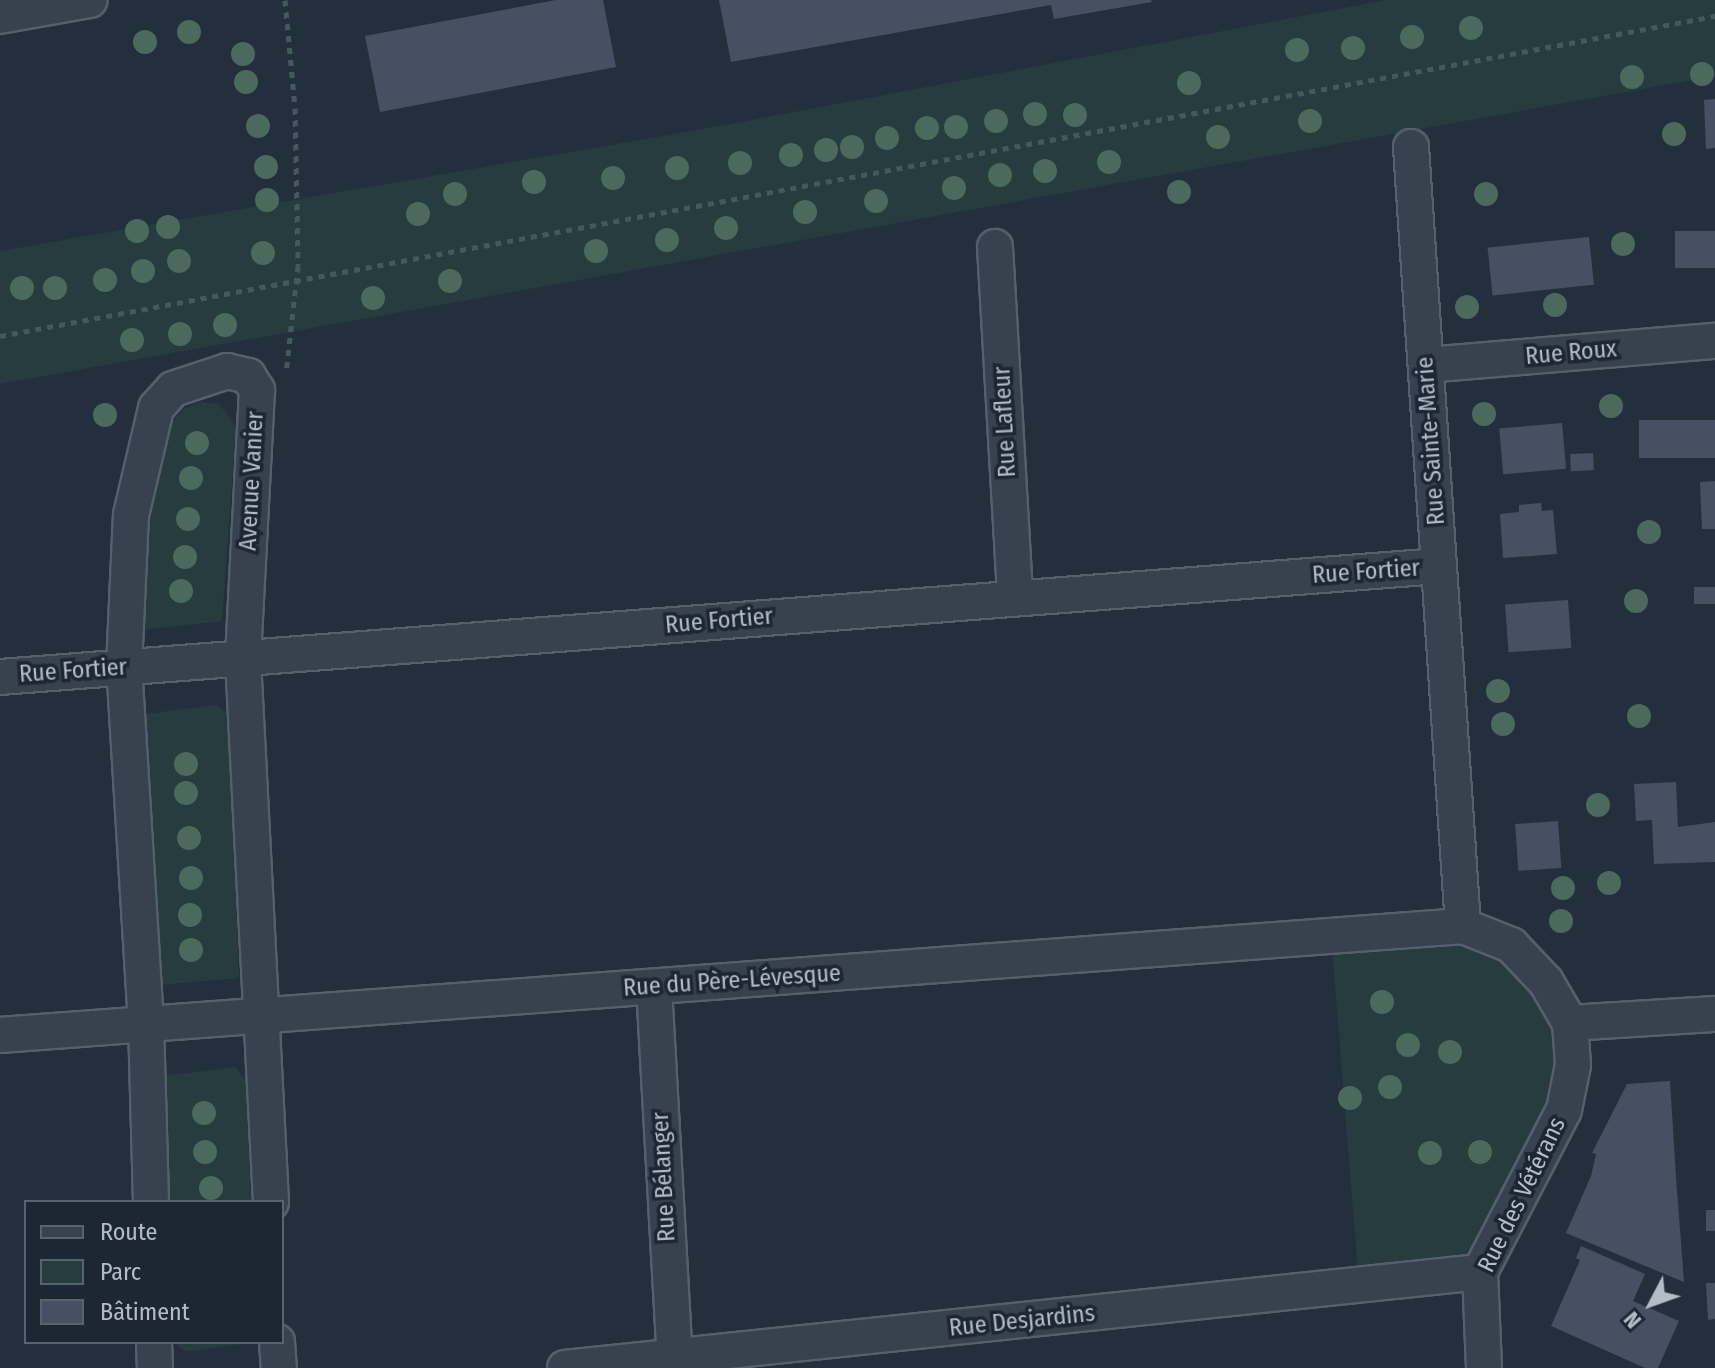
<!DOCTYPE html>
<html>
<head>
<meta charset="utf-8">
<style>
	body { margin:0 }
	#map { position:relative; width:1715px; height:1368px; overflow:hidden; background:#242f3e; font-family:"Fira Sans Condensed",sans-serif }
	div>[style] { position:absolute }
	.green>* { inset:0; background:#263c3f }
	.building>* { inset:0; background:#455162; transform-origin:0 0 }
	.path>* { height:5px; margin-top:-2.5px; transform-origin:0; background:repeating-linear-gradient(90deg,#44595c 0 6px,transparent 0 12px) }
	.roads { filter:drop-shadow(2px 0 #565f6c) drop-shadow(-2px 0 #565f6c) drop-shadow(0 2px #565f6c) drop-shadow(0 -2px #565f6c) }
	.minor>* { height:34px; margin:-17px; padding:0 17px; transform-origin:17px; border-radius:17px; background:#38414e }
	.trees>* { width:24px; height:24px; margin:-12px; border-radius:50%; background:#4b6a5d }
	span { translate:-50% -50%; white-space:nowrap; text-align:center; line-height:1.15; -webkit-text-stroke:7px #1d2633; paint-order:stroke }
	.street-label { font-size:24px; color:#b4bcc9 }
	.legend { position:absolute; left:24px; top:1200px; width:260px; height:144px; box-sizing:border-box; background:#1d2633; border:2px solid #59626f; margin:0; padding:10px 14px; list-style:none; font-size:24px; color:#b4bcc9 }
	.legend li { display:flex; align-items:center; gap:16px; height:40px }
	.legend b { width:40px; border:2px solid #59626f }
	.north { position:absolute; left:1611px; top:1264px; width:80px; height:80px; -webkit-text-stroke:6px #1d2633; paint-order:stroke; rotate:229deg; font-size:22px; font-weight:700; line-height:32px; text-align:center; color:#b4bcc9 }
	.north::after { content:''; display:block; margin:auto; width:28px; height:36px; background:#b4bcc9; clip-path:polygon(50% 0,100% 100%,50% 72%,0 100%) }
</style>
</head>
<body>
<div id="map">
	<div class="green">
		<div style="clip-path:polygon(1387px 0,1715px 0,1715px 76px,0 384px,0 251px,720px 126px)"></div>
		<div style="clip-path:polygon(202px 402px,219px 404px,236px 426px,222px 621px,141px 630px,139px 550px,165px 431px,183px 409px)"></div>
		<div style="clip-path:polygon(216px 705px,229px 715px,239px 978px,160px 985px,144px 714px)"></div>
		<div style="clip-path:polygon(1331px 936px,1511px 945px,1573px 1065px,1480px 1272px,1359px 1285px)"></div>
		<div style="clip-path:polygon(236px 1067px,246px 1082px,251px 1202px,166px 1202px,162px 1076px)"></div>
		<div style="clip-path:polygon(173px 1342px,254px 1342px,186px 1352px)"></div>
	</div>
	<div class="building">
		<div style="clip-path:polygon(556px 0,603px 0,616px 67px,380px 112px,365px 36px)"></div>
		<div style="clip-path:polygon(719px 0,1151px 0,1152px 2px,1054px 19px,1051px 5px,731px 62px)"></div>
		<div style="clip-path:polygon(1715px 99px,1715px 148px,1706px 149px,1704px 100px)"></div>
		<div style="left:1715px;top:231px;width:37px;height:40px;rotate:90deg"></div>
		<div style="left:1589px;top:237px;width:48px;height:102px;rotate:84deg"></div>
		<div style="left:1715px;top:420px;width:38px;height:76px;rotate:90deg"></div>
		<div style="left:1562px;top:423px;width:46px;height:63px;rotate:85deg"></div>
		<div style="left:1593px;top:453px;width:17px;height:23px;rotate:87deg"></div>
		<div style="clip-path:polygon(1715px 481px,1715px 529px,1702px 529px,1700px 482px)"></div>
		<div style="clip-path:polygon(1541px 503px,1542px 511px,1553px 510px,1557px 554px,1503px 558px,1500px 514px,1519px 512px,1519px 505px)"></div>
		<div style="left:1715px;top:587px;width:17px;height:21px;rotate:90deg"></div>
		<div style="left:1568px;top:600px;width:48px;height:63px;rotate:86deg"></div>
		<div style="clip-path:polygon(1676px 782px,1678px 827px,1715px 822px,1715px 862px,1654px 864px,1652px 820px,1636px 821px,1634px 784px)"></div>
		<div style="left:1558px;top:821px;width:47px;height:43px;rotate:86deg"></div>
		<div style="clip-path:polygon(1670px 1081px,1676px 1177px,1684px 1282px,1566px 1233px,1591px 1176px,1596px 1154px,1592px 1153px,1627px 1084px)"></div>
		<div style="left:1706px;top:1210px;width:9px;height:21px"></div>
		<div style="clip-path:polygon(1581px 1246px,1645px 1274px,1633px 1301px,1679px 1321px,1658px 1368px,1645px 1368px,1551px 1326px,1580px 1260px,1576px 1258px)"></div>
		<div style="clip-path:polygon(1706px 1283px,1715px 1283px,1715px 1319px,1708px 1320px)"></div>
	</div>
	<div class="path">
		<div style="left:285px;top:0;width:108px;rotate:84.7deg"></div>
		<div style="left:295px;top:108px;width:158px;rotate:88.9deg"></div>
		<div style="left:298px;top:266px;width:108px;rotate:96.4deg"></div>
		<div style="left:0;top:336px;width:1745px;rotate:-10.57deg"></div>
	</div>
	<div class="roads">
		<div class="minor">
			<div style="left:0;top:16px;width:91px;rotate:-10.1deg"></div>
			<div style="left:1411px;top:147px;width:781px;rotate:86.18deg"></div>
			<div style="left:995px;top:247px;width:351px;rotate:86.7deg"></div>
			<div style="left:1427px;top:365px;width:289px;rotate:-4.8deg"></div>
			<div style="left:0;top:677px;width:1443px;rotate:-4.41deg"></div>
			<div style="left:654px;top:987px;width:382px;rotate:86.8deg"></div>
			<div style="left:0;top:1035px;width:1467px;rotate:-4.26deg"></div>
			<div style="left:1463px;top:926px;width:52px;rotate:21.6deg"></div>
			<div style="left:1511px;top:945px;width:51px;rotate:46.6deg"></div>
			<div style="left:1546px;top:982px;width:48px;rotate:59.7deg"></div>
			<div style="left:1570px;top:1023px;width:145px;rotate:-3.6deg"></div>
			<div style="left:151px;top:1202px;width:178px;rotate:-91.6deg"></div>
			<div style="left:146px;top:1024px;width:357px;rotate:-93.5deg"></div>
			<div style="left:124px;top:668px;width:153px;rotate:-87.4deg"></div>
			<div style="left:131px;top:515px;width:110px;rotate:-76.8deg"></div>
			<div style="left:156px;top:408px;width:25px;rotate:-48deg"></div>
			<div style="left:173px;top:389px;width:57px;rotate:-18.4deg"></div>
			<div style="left:227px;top:371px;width:22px;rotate:13deg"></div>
			<div style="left:248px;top:376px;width:17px;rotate:57deg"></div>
			<div style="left:257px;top:390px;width:269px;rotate:93deg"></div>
			<div style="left:243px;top:659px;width:544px;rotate:87.05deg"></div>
			<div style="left:154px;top:1342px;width:26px;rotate:88deg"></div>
			<div style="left:277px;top:1342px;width:26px;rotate:86deg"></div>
			<div style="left:565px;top:1368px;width:920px;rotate:-5.99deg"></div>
			<div style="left:1484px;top:1368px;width:96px;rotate:-92.4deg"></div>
			<div style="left:1480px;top:1272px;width:182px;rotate:-62.6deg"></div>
			<div style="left:1564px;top:1110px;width:46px;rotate:-78.7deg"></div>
			<div style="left:1573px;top:1065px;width:42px;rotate:-94.1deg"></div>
		</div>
	</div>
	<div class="trees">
		<div style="left:1471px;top:28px"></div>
		<div style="left:189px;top:32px"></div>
		<div style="left:1412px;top:37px"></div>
		<div style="left:145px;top:42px"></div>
		<div style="left:1353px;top:48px"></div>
		<div style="left:1297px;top:50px"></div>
		<div style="left:243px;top:54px"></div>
		<div style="left:1702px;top:74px"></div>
		<div style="left:1632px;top:77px"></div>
		<div style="left:246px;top:82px"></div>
		<div style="left:1189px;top:83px"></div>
		<div style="left:1035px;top:114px"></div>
		<div style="left:1075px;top:115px"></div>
		<div style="left:996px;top:121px"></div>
		<div style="left:1310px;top:121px"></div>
		<div style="left:258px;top:126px"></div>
		<div style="left:956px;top:127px"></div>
		<div style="left:927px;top:128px"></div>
		<div style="left:1674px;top:134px"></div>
		<div style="left:1218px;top:137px"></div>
		<div style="left:887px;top:138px"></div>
		<div style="left:852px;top:147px"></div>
		<div style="left:826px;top:150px"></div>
		<div style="left:791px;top:155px"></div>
		<div style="left:1109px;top:162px"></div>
		<div style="left:740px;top:163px"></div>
		<div style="left:266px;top:167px"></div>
		<div style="left:677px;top:168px"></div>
		<div style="left:1045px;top:171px"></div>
		<div style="left:1000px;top:175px"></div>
		<div style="left:613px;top:178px"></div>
		<div style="left:534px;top:182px"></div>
		<div style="left:954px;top:188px"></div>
		<div style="left:1179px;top:192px"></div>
		<div style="left:455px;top:194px"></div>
		<div style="left:1486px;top:194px"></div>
		<div style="left:267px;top:200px"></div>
		<div style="left:876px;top:201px"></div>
		<div style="left:805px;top:212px"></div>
		<div style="left:418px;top:214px"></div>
		<div style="left:168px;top:227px"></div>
		<div style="left:726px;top:228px"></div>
		<div style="left:137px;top:231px"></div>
		<div style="left:667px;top:240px"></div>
		<div style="left:1623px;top:244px"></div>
		<div style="left:596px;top:251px"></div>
		<div style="left:263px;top:253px"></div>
		<div style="left:179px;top:261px"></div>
		<div style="left:143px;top:271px"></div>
		<div style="left:105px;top:280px"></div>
		<div style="left:450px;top:281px"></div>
		<div style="left:22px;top:288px"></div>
		<div style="left:55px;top:288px"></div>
		<div style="left:373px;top:298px"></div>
		<div style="left:1555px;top:305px"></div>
		<div style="left:1467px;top:307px"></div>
		<div style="left:225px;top:325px"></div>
		<div style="left:180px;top:334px"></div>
		<div style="left:132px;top:340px"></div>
		<div style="left:1611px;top:406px"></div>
		<div style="left:1484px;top:414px"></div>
		<div style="left:105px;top:415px"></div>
		<div style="left:197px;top:443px"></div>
		<div style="left:191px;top:478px"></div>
		<div style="left:188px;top:519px"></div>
		<div style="left:1649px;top:532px"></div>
		<div style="left:185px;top:557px"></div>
		<div style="left:181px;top:591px"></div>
		<div style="left:1636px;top:601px"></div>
		<div style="left:1498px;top:691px"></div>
		<div style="left:1639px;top:716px"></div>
		<div style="left:1503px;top:724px"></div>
		<div style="left:186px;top:764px"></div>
		<div style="left:186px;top:793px"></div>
		<div style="left:1598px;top:805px"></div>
		<div style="left:189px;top:838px"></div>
		<div style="left:191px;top:878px"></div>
		<div style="left:1609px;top:883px"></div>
		<div style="left:1563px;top:888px"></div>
		<div style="left:190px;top:915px"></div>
		<div style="left:1561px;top:921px"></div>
		<div style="left:191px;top:950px"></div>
		<div style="left:1382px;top:1002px"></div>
		<div style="left:1408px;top:1045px"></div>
		<div style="left:1450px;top:1052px"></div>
		<div style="left:1390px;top:1087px"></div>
		<div style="left:1350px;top:1098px"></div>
		<div style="left:204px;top:1113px"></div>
		<div style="left:205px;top:1152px"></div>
		<div style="left:1480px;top:1152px"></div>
		<div style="left:1430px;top:1153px"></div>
		<div style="left:211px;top:1188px"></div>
	</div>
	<div class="street-label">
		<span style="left:1571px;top:353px;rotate:-5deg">Rue Roux</span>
		<span style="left:1005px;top:422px;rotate:-93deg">Rue Lafleur</span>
		<span style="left:1431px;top:441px;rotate:-94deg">Rue Sainte-Marie</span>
		<span style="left:252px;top:481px;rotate:-87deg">Avenue Vanier</span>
		<span style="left:1366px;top:572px;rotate:-4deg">Rue Fortier</span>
		<span style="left:719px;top:621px;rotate:-5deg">Rue Fortier</span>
		<span style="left:73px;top:671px;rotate:-4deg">Rue Fortier</span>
		<span style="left:732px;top:981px;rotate:-4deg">Rue du Père-Lévesque</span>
		<span style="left:664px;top:1177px;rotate:-93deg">Rue Bélanger</span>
		<span style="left:1522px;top:1195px;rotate:-64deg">Rue des Vétérans</span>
		<span style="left:1022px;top:1321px;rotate:-6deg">Rue Desjardins</span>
	</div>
	<ul class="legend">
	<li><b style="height:10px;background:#38414e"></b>Route</li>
	<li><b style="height:22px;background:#263c3f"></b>Parc</li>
	<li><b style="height:22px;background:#455162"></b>Bâtiment</li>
	</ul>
	<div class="north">N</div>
</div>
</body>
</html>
